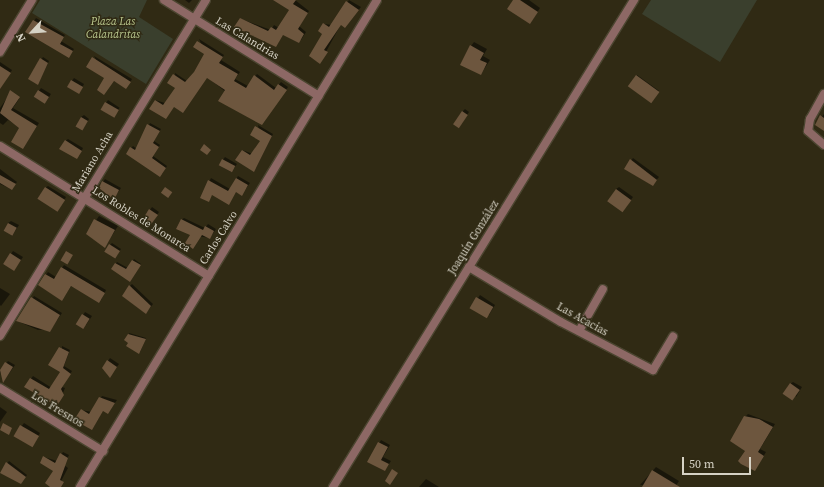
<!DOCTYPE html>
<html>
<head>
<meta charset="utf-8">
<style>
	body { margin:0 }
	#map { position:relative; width:824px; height:487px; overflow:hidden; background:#302a14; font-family:"Source Serif 4",serif }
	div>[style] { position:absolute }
	.green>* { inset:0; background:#3a3f2d }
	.shadow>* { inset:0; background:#0007; transform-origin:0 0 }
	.building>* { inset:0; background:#6d563e; transform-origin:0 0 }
	.roads { filter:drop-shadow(1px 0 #4b4530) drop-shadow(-1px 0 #4b4530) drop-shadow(0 1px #4b4530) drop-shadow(0 -1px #4b4530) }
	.minor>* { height:8px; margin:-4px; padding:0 4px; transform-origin:4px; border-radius:4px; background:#8d6865 }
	span { translate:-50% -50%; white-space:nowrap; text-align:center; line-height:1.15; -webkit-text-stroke:3px #302a14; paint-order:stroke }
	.park-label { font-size:11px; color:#bac88f; font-style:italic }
	.street-label { font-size:11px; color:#d6d2c5 }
	.north { position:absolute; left:12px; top:12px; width:40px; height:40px; -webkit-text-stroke:3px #302a14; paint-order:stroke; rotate:244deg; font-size:11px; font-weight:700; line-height:16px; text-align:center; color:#d6d2c5 }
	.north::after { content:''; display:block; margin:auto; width:14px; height:18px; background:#d6d2c5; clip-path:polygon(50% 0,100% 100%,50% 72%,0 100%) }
	.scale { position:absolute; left:682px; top:457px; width:69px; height:18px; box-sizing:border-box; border:2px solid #d6d2c5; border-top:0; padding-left:5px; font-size:12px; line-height:14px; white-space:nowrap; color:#d6d2c5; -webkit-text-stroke:3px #302a14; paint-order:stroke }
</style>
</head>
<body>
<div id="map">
	<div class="green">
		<div style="clip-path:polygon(40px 0,147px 0,139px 17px,173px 39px,146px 84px,32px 13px)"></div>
		<div style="clip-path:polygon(651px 0,757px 0,720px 62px,642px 14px)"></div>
	</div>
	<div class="shadow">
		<div style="clip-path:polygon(185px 0,192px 0,189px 3px)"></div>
		<div style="clip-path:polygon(280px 0,295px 0,309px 11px,299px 26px,306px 32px,301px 40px,283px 34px,278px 43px,241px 19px,271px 30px,274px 25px,279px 28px,291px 10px)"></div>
		<div style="clip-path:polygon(349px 0,361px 7px,347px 24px,341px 24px,320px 63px,310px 57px,324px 34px,324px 24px,332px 25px)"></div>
		<div style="clip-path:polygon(515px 0,529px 0,540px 8px,533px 19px)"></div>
		<div style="clip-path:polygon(36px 18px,65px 35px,61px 41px,74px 49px,70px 55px,27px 32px)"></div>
		<div style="clip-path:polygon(199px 39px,224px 55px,221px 60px,240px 72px,235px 79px,248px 86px,257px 74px,276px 88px,281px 82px,288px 87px,264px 122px,207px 77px,174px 106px,167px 116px,155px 100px,165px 103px,176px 88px,175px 73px,187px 81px,195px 72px,206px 54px)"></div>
		<div style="clip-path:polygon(474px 42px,487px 49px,483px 56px,490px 60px,481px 74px,471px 46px)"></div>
		<div style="clip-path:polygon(94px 56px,132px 79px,128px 86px,105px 78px)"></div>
		<div style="clip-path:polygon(43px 57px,49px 61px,39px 82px,29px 79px)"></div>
		<div style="clip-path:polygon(0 62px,12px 70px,7px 78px,0 78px)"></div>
		<div style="left:637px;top:75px;width:27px;height:14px;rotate:36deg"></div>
		<div style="clip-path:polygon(74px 78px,84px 84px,81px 90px,68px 86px)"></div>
		<div style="clip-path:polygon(41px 88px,51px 94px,47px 100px,35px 96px)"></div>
		<div style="clip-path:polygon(10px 94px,19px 99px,13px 108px,39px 123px,23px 148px,21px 128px,8px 120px,3px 125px,0 123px,0 108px)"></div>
		<div style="left:108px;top:100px;width:14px;height:11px;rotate:34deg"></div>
		<div style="clip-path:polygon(465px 109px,469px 112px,459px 127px,462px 112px)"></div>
		<div style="clip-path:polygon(824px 114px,824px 129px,816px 124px)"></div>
		<div style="clip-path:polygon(84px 115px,89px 119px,84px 127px,81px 117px)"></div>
		<div style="clip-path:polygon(150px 123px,161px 129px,154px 141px,160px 145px,153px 156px,167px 166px,162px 174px,127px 154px,133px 146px,137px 149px)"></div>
		<div style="clip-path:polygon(258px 125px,273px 134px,256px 168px,242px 150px,253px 154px,261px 141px)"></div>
		<div style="clip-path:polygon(68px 139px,83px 148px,79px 156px,65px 141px)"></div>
		<div style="clip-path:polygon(225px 157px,237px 164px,231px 172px,219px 165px)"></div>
		<div style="clip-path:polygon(633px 158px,659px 177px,652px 185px,625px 169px)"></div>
		<div style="clip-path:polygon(0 169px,17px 182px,11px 189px,0 184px)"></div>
		<div style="clip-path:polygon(238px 176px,250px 183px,242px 194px,236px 191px,212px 194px,209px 201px,201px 198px,211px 178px,230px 189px)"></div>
		<div style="clip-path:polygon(105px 179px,121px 188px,114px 198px,103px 182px)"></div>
		<div style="clip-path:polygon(48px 186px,66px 197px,59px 208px,45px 188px)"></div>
		<div style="clip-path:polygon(619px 187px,633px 197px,625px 208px,616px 189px)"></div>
		<div style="clip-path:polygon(152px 207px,159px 212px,151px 224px,142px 221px)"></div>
		<div style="clip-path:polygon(99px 216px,118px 226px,105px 247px,87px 234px)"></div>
		<div style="clip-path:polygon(184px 218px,205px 228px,208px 224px,216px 229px,210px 238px,191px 235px,181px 220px)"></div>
		<div style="clip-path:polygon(11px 221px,19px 225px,12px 236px,8px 223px)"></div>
		<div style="clip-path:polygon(112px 243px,121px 249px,117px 255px,110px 245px)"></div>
		<div style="clip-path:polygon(13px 251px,23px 257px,14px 270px,11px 254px)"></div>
		<div style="clip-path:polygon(134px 259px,141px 264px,131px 279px,112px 269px,117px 262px,128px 268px)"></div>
		<div style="clip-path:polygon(64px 265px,106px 290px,101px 300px,71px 286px,64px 297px,39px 285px,48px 272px,56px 277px)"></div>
		<div style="clip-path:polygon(132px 284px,153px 304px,146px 313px,130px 286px)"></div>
		<div style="clip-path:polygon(0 288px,10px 294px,1px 306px,0 305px)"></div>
		<div style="clip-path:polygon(480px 295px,495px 305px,489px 315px,471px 308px)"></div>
		<div style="clip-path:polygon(34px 296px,62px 313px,51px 329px,38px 330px,17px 321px)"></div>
		<div style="clip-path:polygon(85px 312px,92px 316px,86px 325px,78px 323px)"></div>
		<div style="clip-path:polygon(129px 333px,146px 338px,140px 352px,130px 342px)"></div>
		<div style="clip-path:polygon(62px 346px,70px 350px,64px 366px,72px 371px,62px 387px,65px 388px,59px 403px,25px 387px,33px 376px,52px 388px,62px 372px)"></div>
		<div style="clip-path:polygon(110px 358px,119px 364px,110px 376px,103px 368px)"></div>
		<div style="clip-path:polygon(8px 361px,15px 365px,4px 381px,0 372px)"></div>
		<div style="clip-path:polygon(793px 382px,802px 387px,796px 397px,790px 384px)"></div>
		<div style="clip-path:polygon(102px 396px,117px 400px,108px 413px,103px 410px,94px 426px,81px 410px,92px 412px)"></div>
		<div style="clip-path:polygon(0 407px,7px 412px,0 422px)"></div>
		<div style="clip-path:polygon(748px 414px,775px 424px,760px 449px,766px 452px,757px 467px,746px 451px,745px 417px)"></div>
		<div style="clip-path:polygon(24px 423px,40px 433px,34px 444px,15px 435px)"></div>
		<div style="clip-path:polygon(381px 440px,390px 445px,383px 457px,391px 461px,385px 470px,369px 461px)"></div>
		<div style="clip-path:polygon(63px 452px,69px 455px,64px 465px,68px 468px,58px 487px,52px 487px,54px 470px,44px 457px,57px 461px)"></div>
		<div style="clip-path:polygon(9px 461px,27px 475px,23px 481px,1px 473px)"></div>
		<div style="clip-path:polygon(656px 467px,679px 481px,675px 487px,640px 485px)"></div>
		<div style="clip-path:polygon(426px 479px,439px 487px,419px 487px)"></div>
	</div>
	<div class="building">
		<div style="clip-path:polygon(273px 0,296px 0,293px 4px,308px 13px,298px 29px,304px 34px,299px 43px,283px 35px,276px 47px,234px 27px,240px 18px,268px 31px,271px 27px,276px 30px,289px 10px)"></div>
		<div style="clip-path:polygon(513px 0,520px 0,538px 12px,530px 24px,507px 9px)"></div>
		<div style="clip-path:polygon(346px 1px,359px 10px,345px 28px,341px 25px,324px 50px,328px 52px,320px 64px,309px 56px,322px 34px,318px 31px,323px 23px,329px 27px)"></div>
		<div style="clip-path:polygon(33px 20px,64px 37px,60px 44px,73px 51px,69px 58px,25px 32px)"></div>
		<div style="clip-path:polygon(197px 41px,223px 57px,219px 63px,238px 74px,234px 81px,246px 88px,254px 75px,274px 90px,278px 84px,287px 90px,262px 125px,218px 101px,225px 90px,207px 78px,183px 113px,174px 107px,166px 119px,149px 109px,155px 100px,163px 105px,175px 88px,167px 83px,173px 74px,185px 82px,194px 72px,204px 54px,193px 47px)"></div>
		<div style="clip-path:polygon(470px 45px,484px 53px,480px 60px,487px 63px,481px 75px,460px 65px)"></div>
		<div style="clip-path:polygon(92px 57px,131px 82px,126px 89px,114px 81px,104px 95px,97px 90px,104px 78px,86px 67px)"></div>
		<div style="clip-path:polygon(40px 58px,48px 63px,38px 85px,28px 79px)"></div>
		<div style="clip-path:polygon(0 66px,11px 73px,0 89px)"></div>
		<div style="left:636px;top:75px;width:29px;height:14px;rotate:36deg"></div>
		<div style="left:71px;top:80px;width:14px;height:8px;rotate:30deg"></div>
		<div style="clip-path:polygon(10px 90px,20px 97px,11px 110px,37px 126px,23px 149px,11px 142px,19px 128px,0 113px)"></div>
		<div style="left:38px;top:90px;width:13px;height:8px;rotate:32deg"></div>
		<div style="left:105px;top:102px;width:16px;height:9px;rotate:30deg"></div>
		<div style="left:462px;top:111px;width:7px;height:16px;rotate:34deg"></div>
		<div style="clip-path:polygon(820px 115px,824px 118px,824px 131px,815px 125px)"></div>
		<div style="left:81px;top:117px;width:8px;height:11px;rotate:30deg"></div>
		<div style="clip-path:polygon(147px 124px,160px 131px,153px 143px,159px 147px,152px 158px,166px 168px,160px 177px,126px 154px,130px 147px,135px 150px)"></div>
		<div style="clip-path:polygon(255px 126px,272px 136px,254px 172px,235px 160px,242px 150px,250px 155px,260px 141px,250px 135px)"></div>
		<div style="clip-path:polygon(65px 140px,82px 151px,77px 159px,59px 149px)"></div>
		<div style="clip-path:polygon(204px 144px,211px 150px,207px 155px,200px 150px)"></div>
		<div style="left:222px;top:159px;width:15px;height:7px;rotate:28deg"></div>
		<div style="clip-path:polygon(630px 159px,657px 180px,653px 186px,624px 169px)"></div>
		<div style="clip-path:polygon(0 175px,16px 184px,12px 190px,0 183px)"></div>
		<div style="clip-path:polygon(236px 178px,248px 185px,242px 196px,236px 192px,229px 205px,212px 195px,209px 202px,200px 198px,208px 180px,228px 191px)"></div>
		<div style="clip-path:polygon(102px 181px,119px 190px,114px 200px,99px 188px)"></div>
		<div style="left:45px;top:187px;width:24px;height:14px;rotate:33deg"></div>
		<div style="left:165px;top:187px;width:9px;height:7px;rotate:36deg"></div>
		<div style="left:616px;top:189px;width:19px;height:15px;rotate:36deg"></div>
		<div style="clip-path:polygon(149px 209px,158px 215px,149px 227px,141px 222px)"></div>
		<div style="clip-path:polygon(94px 219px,115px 230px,105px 248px,86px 234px)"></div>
		<div style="clip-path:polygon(181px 219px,203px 230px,205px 226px,214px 231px,210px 239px,202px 235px,193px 249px,185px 243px,190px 235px,176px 229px)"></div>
		<div style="left:8px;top:223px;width:10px;height:9px;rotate:29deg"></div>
		<div style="left:109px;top:244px;width:13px;height:9px;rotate:32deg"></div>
		<div style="left:66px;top:251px;width:8px;height:11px;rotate:30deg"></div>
		<div style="left:10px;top:253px;width:13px;height:13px;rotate:32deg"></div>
		<div style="clip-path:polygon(132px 260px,141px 265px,130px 282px,111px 269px,115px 263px,126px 269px)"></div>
		<div style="clip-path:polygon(61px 267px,105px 293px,99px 303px,71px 286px,62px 301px,38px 285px,45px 274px,54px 279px)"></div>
		<div style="clip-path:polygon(129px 285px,151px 306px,146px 314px,122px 296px)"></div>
		<div style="clip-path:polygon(31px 297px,60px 315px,50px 332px,16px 321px)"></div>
		<div style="left:476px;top:297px;width:20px;height:13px;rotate:30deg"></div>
		<div style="left:82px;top:314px;width:9px;height:12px;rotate:32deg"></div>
		<div style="clip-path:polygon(128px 334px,146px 339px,139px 354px,126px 346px,128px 343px,124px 340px)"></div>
		<div style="clip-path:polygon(59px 347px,69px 352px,63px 368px,71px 374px,61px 389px,64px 395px,57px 406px,24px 387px,30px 378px,49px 389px,60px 372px,48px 365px)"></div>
		<div style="clip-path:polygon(107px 360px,117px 367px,110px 378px,102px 368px)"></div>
		<div style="clip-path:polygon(5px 362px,13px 367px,3px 383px,0 370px)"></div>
		<div style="left:790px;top:383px;width:12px;height:13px;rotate:35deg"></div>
		<div style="clip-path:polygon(99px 397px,115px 403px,108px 414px,103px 411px,92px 430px,74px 420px,81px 409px,89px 414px)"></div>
		<div style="clip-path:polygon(744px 416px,759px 419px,773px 427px,758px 452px,764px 456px,755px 471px,741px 464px,738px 461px,745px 451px,730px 441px)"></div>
		<div style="clip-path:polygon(3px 423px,12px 428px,9px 435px,0 430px)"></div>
		<div style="left:20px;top:425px;width:22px;height:13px;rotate:30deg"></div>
		<div style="clip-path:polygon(378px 442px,388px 447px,381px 460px,389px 464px,385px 471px,367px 462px)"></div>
		<div style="clip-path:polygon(60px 453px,68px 458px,60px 480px,64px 482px,61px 487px,50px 487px,45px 483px,53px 471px,40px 463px,43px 456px,55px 463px)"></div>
		<div style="clip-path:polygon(6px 462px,26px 477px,21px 484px,0 473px)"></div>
		<div style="clip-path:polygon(392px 469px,398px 473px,390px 485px,385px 481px)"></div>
		<div style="clip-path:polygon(652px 470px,680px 487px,642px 487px)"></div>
	</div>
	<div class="roads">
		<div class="minor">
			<div style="left:164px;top:0;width:182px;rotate:31.8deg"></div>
			<div style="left:0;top:52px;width:61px;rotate:-58.4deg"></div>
			<div style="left:824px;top:94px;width:29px;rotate:119deg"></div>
			<div style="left:810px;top:119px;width:12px;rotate:99deg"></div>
			<div style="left:808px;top:131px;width:21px;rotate:41deg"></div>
			<div style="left:0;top:146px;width:246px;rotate:31.9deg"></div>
			<div style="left:469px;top:267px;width:107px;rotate:30.9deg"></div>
			<div style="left:561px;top:322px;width:104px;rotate:27.6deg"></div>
			<div style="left:653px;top:370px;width:39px;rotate:-59deg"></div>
			<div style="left:579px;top:331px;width:48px;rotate:-60.3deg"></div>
			<div style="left:0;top:336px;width:394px;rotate:-58.5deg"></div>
			<div style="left:0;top:388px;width:121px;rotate:31.5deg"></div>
			<div style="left:80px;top:487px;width:570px;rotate:-58.62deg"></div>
			<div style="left:333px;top:487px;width:573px;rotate:-58.28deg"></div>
		</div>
	</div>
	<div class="park-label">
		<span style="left:113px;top:29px">Plaza Las<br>Calandritas</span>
	</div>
	<div class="street-label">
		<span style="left:247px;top:39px;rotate:31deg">Las Calandrias</span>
		<span style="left:93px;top:162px;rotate:-59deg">Mariano Acha</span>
		<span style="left:141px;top:220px;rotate:32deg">Los Robles de Monarca</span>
		<span style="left:219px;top:238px;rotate:-58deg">Carlos Calvo</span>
		<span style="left:474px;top:238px;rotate:-58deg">Joaquín González</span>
		<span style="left:582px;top:320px;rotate:29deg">Las Acacias</span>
		<span style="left:57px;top:410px;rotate:31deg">Los Fresnos</span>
	</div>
	<div class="north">N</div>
	<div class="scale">50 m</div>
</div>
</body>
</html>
